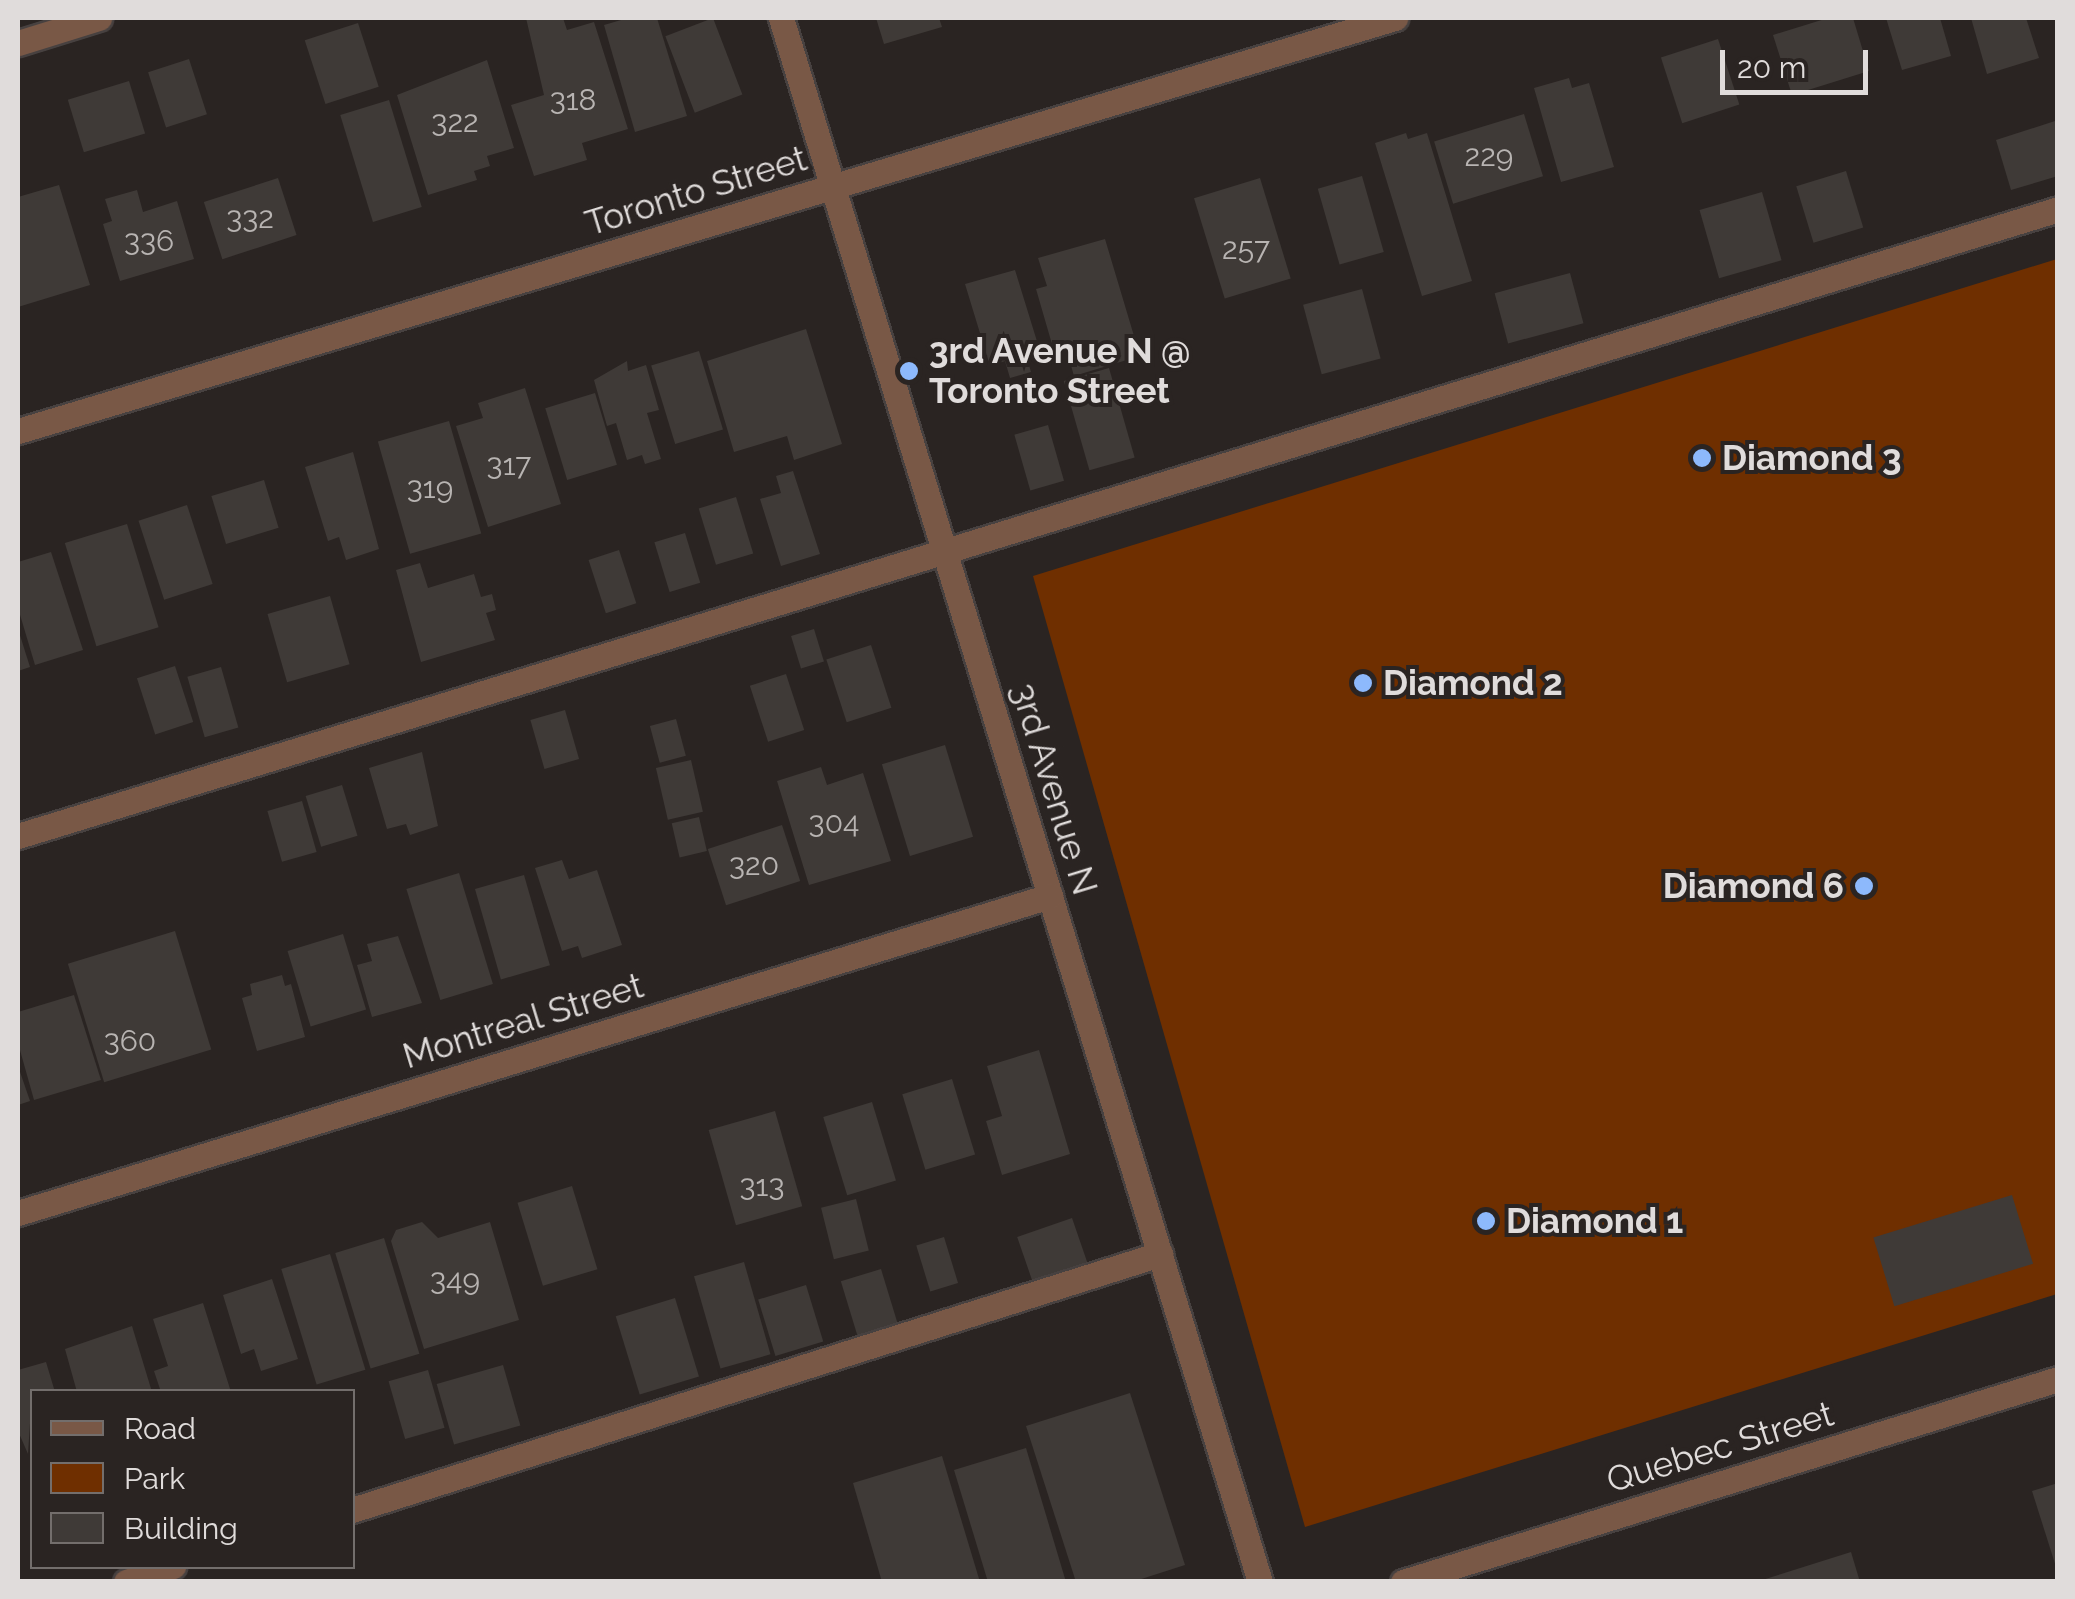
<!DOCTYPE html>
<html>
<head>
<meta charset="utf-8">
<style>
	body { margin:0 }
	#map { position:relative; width:2075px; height:1599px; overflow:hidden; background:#2a2422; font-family:Raleway,sans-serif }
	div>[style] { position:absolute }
	.green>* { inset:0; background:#6f2f00 }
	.building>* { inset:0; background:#3f3a37; transform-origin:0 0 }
	.roads { filter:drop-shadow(2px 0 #474140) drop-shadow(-2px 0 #474140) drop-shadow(0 2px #474140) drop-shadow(0 -2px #474140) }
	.service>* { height:25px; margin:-12.5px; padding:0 12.5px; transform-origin:12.5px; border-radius:12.5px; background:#795846 }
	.minor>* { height:25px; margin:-12.5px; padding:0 12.5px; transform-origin:12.5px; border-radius:12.5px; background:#795846 }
	.dots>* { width:28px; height:28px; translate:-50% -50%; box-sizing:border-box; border:5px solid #2a2422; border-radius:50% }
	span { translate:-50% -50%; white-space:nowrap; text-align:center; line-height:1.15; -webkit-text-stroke:8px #2a2422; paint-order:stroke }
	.number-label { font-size:30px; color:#b8b4b2 }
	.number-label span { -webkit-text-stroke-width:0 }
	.street-label { font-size:35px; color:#e0dcdb }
	.poi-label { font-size:35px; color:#e0dcdb; font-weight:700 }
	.left { translate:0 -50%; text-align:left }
	.right { translate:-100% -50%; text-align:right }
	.frame { position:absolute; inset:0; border:20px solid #e0dcdb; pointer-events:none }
	.legend { position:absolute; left:30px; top:1389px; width:325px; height:180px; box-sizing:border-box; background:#2a2422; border:2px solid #736e6c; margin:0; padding:12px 18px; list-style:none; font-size:30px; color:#e0dcdb }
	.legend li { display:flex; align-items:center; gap:20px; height:50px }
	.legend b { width:50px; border:2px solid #736e6c }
	.scale { position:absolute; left:1720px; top:50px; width:148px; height:45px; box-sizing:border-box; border:5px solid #e0dcdb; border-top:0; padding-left:12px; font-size:30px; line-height:35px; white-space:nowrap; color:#e0dcdb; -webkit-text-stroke:8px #2a2422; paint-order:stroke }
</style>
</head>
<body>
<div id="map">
	<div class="green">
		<div style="clip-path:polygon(2057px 259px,2057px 1294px,1305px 1527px,1033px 576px)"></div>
	</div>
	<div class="building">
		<div style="clip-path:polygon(526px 18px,563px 18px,567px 30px,594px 22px,628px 129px,582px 143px,587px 160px,534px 176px,511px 105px,544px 95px)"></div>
		<div style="clip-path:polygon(628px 18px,657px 18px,687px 116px,635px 132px,604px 25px)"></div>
		<div style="left:713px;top:18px;width:82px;height:51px;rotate:69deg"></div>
		<div style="clip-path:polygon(876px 18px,939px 18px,942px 27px,884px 44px)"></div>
		<div style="clip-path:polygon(1828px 18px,1853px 18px,1869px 71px,1792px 95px,1773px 35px)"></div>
		<div style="clip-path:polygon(1886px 18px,1940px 18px,1951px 56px,1902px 70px)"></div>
		<div style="clip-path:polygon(1971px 18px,2026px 18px,2039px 58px,1987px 74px)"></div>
		<div style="left:358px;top:23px;width:67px;height:56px;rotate:72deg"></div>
		<div style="left:1718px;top:39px;width:69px;height:60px;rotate:72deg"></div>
		<div style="left:189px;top:59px;width:58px;height:43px;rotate:72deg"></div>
		<div style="clip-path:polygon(487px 60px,514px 148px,487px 156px,490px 166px,474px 171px,477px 180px,428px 195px,397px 95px)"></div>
		<div style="clip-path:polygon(1569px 78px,1572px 88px,1589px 83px,1614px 167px,1561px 182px,1534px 88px)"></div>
		<div style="left:129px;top:81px;width:55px;height:64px;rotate:73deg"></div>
		<div style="left:389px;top:100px;width:112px;height:51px;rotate:73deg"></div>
		<div style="left:1524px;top:114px;width:65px;height:94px;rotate:73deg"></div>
		<div style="clip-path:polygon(2055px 121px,2058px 176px,2011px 190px,1996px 140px)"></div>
		<div style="clip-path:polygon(1406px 133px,1408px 139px,1427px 133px,1472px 281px,1422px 296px,1375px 143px)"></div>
		<div style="left:1846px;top:171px;width:59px;height:52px;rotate:73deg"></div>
		<div style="left:1362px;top:176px;width:79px;height:46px;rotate:74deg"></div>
		<div style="left:278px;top:178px;width:60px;height:78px;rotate:72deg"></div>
		<div style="left:1260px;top:178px;width:105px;height:69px;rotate:73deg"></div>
		<div style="clip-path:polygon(59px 185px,90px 285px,18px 307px,18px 197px)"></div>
		<div style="clip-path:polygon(137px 190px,143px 212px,177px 201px,194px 259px,120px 281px,103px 224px,112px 221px,105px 199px)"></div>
		<div style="left:1762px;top:192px;width:71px;height:65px;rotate:74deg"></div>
		<div style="clip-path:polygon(1105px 239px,1140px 356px,1074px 376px,1068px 355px,1056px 358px,1036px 289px,1047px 286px,1038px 258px)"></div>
		<div style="clip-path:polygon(1015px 270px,1040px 351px,1026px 355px,1031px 372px,1010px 378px,1005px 361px,990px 366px,965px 284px)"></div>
		<div style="left:1570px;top:273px;width:52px;height:78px;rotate:75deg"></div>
		<div style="left:1362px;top:289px;width:72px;height:61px;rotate:75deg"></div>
		<div style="clip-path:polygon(806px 329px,842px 444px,794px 460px,787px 436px,734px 452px,707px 361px)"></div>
		<div style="left:699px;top:351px;width:82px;height:50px;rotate:73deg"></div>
		<div style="clip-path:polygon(627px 361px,628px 371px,646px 365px,659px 410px,647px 413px,661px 459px,645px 464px,642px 455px,627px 460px,616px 423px,607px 426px,594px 380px)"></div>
		<div style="left:1109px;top:368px;width:93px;height:47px;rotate:74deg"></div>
		<div style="clip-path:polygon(525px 388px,561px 504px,488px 527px,456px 426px,483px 418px,478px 403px)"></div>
		<div style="left:595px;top:393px;width:75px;height:52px;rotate:73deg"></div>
		<div style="left:449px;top:421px;width:117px;height:74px;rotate:74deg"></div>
		<div style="left:1048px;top:425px;width:58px;height:35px;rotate:74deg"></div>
		<div style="clip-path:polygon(353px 452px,379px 549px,346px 560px,339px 537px,328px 541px,305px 467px)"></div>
		<div style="clip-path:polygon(793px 471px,820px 554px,781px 566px,760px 499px,781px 493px,776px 476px)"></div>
		<div style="left:264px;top:480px;width:50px;height:55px;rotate:73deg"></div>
		<div style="left:736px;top:497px;width:59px;height:39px;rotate:73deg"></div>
		<div style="left:187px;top:505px;width:83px;height:51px;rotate:72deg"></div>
		<div style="left:127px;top:524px;width:108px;height:65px;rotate:73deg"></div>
		<div style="left:685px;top:533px;width:52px;height:32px;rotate:73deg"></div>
		<div style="left:619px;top:550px;width:56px;height:32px;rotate:72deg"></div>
		<div style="clip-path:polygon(51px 552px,83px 650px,35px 665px,18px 608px,18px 562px)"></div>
		<div style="clip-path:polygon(420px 563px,428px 588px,474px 574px,481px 597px,492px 594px,496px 610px,486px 613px,495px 640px,421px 662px,396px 570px)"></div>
		<div style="left:330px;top:596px;width:71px;height:65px;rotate:74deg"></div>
		<div style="clip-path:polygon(18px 629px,30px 667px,18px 671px)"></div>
		<div style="left:814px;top:629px;width:34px;height:24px;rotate:73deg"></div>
		<div style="left:871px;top:645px;width:66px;height:47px;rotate:72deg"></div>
		<div style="left:175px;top:666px;width:59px;height:40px;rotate:72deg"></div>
		<div style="left:221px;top:667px;width:63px;height:35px;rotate:74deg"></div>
		<div style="left:786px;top:674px;width:59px;height:38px;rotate:72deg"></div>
		<div style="left:565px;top:710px;width:51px;height:36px;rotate:74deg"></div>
		<div style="left:676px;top:719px;width:38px;height:27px;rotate:75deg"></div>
		<div style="left:945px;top:745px;width:96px;height:66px;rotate:73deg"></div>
		<div style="clip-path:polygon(422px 752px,438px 826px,410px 835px,406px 824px,387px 829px,369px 768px)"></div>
		<div style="left:691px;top:760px;width:53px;height:36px;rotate:77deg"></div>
		<div style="clip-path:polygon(821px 767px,827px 785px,863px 773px,891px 861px,809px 885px,777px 781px)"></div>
		<div style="left:342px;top:785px;width:53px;height:38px;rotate:73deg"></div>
		<div style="left:302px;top:801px;width:53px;height:36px;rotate:74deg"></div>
		<div style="left:699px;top:817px;width:35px;height:28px;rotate:77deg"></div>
		<div style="left:782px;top:825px;width:59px;height:78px;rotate:72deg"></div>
		<div style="clip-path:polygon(562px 860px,569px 879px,597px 870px,622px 945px,582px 958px,578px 946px,562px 951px,535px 868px)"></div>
		<div style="left:459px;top:873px;width:116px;height:55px;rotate:73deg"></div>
		<div style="left:524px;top:875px;width:94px;height:51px;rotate:74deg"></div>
		<div style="left:175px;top:931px;width:124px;height:112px;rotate:73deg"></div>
		<div style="left:343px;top:934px;width:79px;height:58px;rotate:73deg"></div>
		<div style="clip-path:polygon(398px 936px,422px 1003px,372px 1017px,357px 965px,372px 961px,367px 944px)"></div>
		<div style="clip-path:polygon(282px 975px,285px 986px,291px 984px,305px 1037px,257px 1051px,242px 998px,252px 995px,250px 984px)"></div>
		<div style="clip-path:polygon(74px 995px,101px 1080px,34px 1100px,18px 1043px,18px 1012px)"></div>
		<div style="clip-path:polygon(1039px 1050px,1070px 1154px,1002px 1175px,986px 1121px,1002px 1116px,987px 1066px)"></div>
		<div style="clip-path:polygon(18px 1066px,30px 1101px,18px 1105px)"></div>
		<div style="left:952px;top:1079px;width:79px;height:52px;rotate:73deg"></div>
		<div style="left:872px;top:1102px;width:82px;height:51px;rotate:73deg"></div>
		<div style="left:775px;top:1111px;width:99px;height:69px;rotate:74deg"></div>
		<div style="left:572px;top:1186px;width:87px;height:57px;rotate:73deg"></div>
		<div style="left:2012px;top:1195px;width:72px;height:145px;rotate:73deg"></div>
		<div style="left:856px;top:1199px;width:53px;height:36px;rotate:76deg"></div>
		<div style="left:1072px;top:1218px;width:50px;height:58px;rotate:71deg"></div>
		<div style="clip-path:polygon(422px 1222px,438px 1238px,490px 1222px,519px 1320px,424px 1349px,391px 1241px,396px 1230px)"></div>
		<div style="left:944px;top:1237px;width:48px;height:29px;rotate:73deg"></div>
		<div style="left:384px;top:1238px;width:121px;height:51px;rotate:73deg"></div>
		<div style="left:330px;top:1254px;width:121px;height:51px;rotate:73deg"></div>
		<div style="left:744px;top:1262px;width:96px;height:52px;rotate:74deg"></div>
		<div style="left:881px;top:1269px;width:59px;height:42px;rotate:73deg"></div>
		<div style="clip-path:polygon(272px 1279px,298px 1359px,261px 1371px,254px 1349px,241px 1354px,223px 1295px)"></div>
		<div style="left:806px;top:1285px;width:59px;height:50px;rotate:73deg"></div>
		<div style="left:675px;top:1298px;width:82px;height:62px;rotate:73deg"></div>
		<div style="clip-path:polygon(203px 1303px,231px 1392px,161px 1392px,154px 1371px,168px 1366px,153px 1319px)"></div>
		<div style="clip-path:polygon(132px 1326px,152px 1392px,77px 1392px,65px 1349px)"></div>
		<div style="clip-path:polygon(46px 1362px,55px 1392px,32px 1392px,28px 1454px,18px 1431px,18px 1370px)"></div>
		<div style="left:503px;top:1365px;width:63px;height:69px;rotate:74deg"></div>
		<div style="left:428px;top:1370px;width:60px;height:41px;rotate:74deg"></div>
		<div style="clip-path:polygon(1130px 1393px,1185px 1565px,1132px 1582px,1076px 1582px,1026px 1426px)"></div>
		<div style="clip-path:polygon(1026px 1448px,1066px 1582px,988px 1582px,954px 1470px)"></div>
		<div style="clip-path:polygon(942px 1456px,980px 1582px,882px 1582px,853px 1483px)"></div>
		<div style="clip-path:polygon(2058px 1483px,2058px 1570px,2057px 1570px,2032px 1491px)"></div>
		<div style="clip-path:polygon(1851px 1552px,1860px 1582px,1759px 1582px,1759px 1581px)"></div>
	</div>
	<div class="roads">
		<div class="service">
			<div style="left:18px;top:43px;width:85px;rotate:-17.2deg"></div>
			<div style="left:18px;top:836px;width:2134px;rotate:-17.08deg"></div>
			<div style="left:352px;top:1510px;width:848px;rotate:-17.58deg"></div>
			<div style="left:126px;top:1582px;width:50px;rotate:-18.8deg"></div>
		</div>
		<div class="minor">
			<div style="left:781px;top:18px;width:1636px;rotate:72.97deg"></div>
			<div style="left:18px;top:431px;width:1438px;rotate:-16.7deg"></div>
			<div style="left:18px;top:1213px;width:1080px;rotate:-17.08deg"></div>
			<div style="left:1403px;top:1582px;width:686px;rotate:-17.22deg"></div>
		</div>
	</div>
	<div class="dots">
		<div style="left:909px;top:371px;background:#8db9fc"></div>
		<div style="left:1702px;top:458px;background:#8db9fc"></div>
		<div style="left:1363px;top:683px;background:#8db9fc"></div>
		<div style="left:1864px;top:886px;background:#8db9fc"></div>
		<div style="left:1486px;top:1221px;background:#8db9fc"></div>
	</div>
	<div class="number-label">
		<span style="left:573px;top:100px">318</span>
		<span style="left:455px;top:122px">322</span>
		<span style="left:1489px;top:156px">229</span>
		<span style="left:250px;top:218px">332</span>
		<span style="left:149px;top:241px">336</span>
		<span style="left:1246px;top:249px">257</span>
		<span style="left:509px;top:465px">317</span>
		<span style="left:430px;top:488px">319</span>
		<span style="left:834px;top:823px">304</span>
		<span style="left:754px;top:865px">320</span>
		<span style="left:130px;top:1041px">360</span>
		<span style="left:762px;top:1186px">313</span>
		<span style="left:455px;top:1280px">349</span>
	</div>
	<div class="street-label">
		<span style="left:696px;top:191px;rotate:-17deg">Toronto Street</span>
		<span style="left:1054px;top:789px;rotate:73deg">3rd Avenue N</span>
		<span style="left:523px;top:1021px;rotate:-17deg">Montreal Street</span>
		<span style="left:1720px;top:1447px;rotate:-17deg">Quebec Street</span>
	</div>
	<div class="poi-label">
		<span class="left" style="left:929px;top:371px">3rd Avenue N @<br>Toronto Street</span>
		<span class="left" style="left:1722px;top:458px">Diamond 3</span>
		<span class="left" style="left:1383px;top:683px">Diamond 2</span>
		<span class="right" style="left:1844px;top:886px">Diamond 6</span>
		<span class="left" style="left:1506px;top:1221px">Diamond 1</span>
	</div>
	<div class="frame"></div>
	<ul class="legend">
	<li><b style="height:12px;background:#795846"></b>Road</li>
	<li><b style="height:28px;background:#6f2f00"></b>Park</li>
	<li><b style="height:28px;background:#3f3a37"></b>Building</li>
	</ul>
	<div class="scale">20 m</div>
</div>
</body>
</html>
